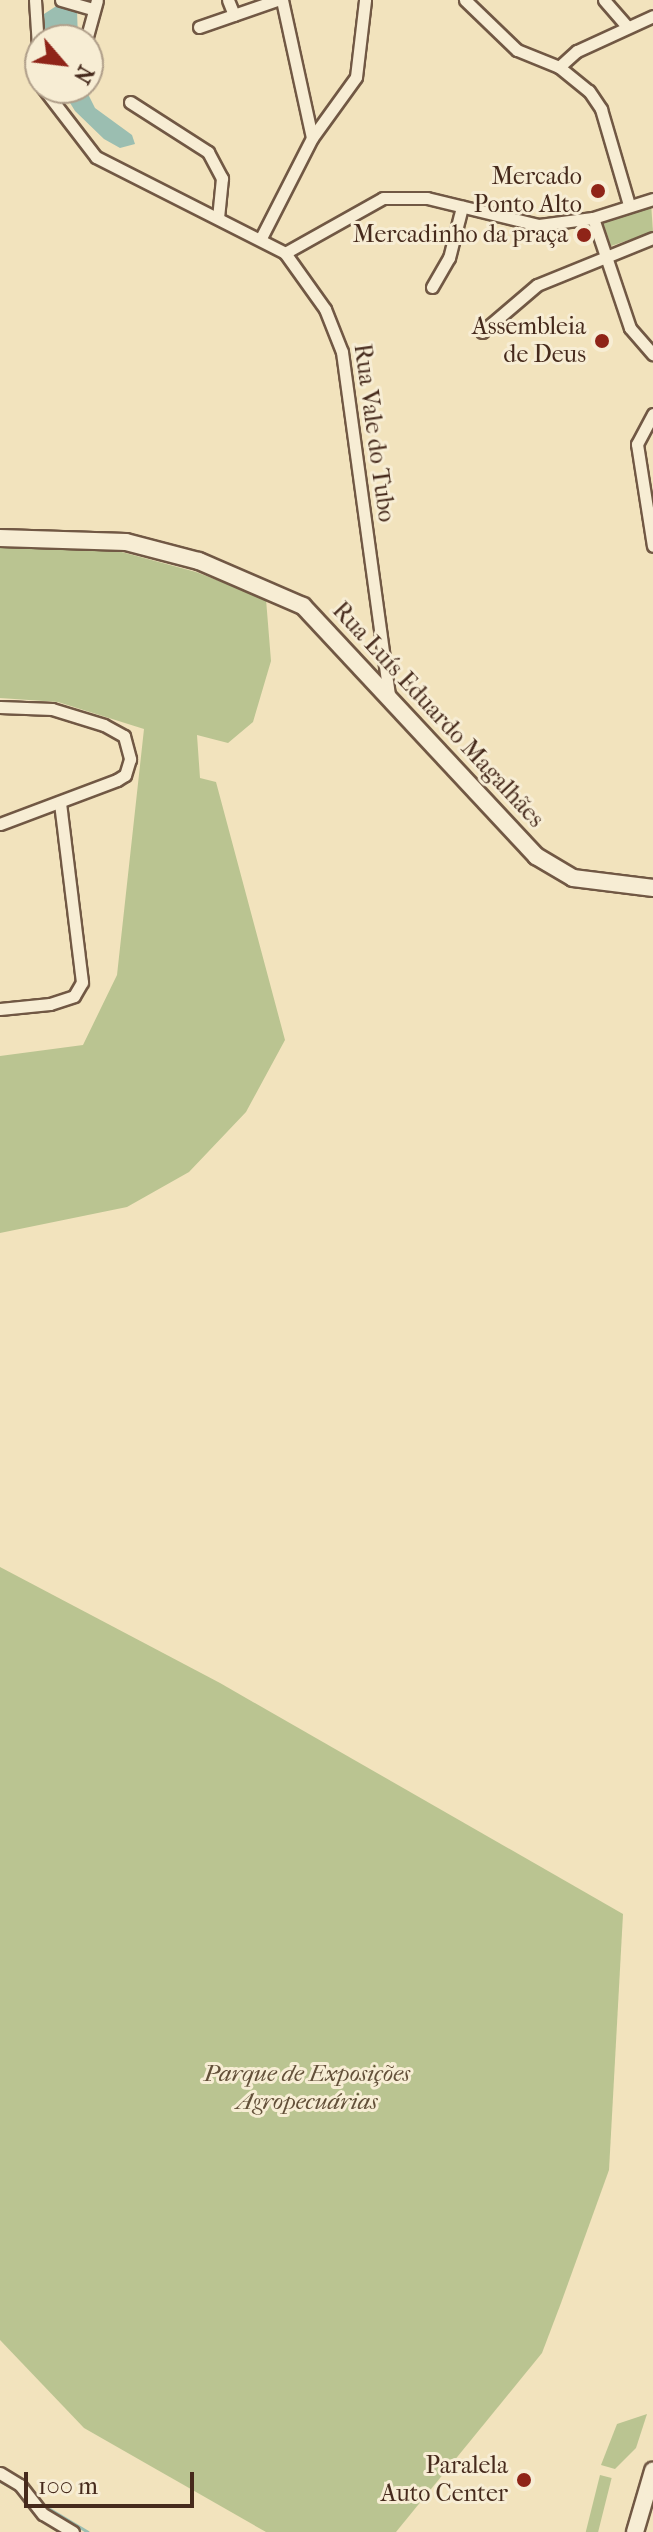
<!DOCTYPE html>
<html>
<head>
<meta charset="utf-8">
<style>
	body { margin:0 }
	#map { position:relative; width:653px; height:2532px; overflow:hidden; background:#f2e3bd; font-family:"IM FELL French Canon",serif }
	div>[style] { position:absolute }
	.green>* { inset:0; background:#bac491; transform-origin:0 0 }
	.water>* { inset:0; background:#9bbeb1 }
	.stream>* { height:3px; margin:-1.5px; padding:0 1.5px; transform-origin:1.5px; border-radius:1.5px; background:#9bbeb1 }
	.roads { filter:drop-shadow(2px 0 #715844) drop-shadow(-2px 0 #715844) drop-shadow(0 2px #715844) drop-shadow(0 -2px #715844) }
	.minor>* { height:11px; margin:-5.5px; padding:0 5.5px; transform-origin:5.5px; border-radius:5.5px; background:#f7edd4 }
	.secondary>* { height:16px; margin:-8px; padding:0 8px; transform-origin:8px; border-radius:8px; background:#f7edd4 }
	.dots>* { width:22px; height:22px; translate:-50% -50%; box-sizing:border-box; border:4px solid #f7edd4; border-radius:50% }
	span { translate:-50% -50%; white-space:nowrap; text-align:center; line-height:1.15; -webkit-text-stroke:6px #f7edd4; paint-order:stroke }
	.poi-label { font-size:24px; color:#462a1c }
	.right { translate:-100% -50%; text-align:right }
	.street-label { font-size:24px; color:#462a1c }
	.park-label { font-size:24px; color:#635039; font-style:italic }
	.north { position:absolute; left:24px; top:24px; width:80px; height:80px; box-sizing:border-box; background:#f7edd4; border:2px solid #b09f8a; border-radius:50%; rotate:118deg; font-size:22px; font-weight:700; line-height:32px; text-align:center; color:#462a1c }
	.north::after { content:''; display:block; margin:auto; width:28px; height:36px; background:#8f2418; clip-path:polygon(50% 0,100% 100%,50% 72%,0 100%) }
	.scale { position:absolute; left:24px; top:2472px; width:170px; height:36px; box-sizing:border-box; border:4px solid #462a1c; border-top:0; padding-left:10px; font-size:24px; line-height:28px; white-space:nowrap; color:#462a1c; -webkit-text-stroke:6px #f7edd4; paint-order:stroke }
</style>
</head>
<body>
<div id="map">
	<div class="green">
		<div style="clip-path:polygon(651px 203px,653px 232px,611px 246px,602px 219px)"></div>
		<div style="clip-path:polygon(0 547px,118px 551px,196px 572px,266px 599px,271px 661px,253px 722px,228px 743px,197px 735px,200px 778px,216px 782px,285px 1040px,246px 1112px,189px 1172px,127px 1207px,0 1233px,0 1056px,83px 1045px,117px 975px,144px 729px,58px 702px,0 698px)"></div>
		<div style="clip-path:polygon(0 1567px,220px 1683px,623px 1914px,609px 2170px,561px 2303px,542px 2353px,396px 2532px,266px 2532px,84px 2428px,0 2340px)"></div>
		<div style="clip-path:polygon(647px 2414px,636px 2448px,615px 2469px,601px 2465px,617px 2424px)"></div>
		<div style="left:600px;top:2475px;width:12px;height:60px;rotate:14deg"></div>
	</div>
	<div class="water">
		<div style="clip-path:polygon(61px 3px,77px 10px,78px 40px,46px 40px,44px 14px)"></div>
		<div style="clip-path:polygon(61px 88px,85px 88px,95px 108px,132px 135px,135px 144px,120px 148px,104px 139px,75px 111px)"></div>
	</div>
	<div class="stream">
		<div style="left:0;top:2481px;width:21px;rotate:28deg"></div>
		<div style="left:43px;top:2505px;width:52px;rotate:31deg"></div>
	</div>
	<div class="roads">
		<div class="minor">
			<div style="left:35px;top:0;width:78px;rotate:86.3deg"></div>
			<div style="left:61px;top:0;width:33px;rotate:16deg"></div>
			<div style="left:228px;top:0;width:16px;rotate:68deg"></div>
			<div style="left:282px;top:0;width:141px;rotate:77.7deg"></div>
			<div style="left:465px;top:0;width:72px;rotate:43.9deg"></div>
			<div style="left:517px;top:50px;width:45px;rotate:22deg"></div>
			<div style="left:559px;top:67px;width:38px;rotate:39deg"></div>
			<div style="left:589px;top:91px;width:22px;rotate:56deg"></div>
			<div style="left:601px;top:109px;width:100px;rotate:73.7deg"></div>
			<div style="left:604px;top:0;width:33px;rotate:49deg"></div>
			<div style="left:199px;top:27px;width:83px;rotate:-19.1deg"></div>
			<div style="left:86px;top:40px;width:41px;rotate:-74.6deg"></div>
			<div style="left:559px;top:67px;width:24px;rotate:-42deg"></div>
			<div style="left:577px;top:51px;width:84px;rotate:-24.7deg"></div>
			<div style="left:43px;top:88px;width:87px;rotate:52.5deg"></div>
			<div style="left:96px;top:157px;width:212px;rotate:26.9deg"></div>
			<div style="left:285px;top:253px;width:69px;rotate:54.5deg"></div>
			<div style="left:325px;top:309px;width:46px;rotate:68.4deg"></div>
			<div style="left:342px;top:352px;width:344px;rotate:82.2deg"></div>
			<div style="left:130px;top:102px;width:93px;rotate:32.7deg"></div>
			<div style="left:208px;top:152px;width:30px;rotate:62deg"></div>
			<div style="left:222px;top:178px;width:40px;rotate:95.7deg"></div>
			<div style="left:593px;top:218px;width:116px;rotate:71.4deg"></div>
			<div style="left:630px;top:328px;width:35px;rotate:49deg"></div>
			<div style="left:261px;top:238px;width:112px;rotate:-63deg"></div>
			<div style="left:312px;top:138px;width:75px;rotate:-54.2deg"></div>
			<div style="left:356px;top:77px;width:78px;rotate:-83.3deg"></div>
			<div style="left:285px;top:253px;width:112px;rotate:-29.3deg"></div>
			<div style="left:383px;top:198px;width:44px"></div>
			<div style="left:427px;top:198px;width:115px;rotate:13.6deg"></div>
			<div style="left:539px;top:225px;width:54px;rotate:-7.4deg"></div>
			<div style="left:593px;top:218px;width:63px;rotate:-17.6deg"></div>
			<div style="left:432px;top:287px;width:34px;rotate:-60deg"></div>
			<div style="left:449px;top:258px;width:53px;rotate:-75.7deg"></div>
			<div style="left:482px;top:332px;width:72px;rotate:-40.5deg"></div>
			<div style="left:537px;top:285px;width:125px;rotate:-22.1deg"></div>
			<div style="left:653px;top:414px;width:34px;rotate:118deg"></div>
			<div style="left:637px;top:444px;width:103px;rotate:81.1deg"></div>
			<div style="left:0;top:707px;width:52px;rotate:2.2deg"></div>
			<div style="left:52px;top:709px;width:54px;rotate:17.1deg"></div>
			<div style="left:104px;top:725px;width:23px;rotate:29deg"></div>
			<div style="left:124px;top:736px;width:24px;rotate:75deg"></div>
			<div style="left:130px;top:759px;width:17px;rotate:107deg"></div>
			<div style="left:125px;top:775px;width:9px;rotate:148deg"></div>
			<div style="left:117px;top:780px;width:125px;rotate:159.4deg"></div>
			<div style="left:0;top:1009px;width:50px;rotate:-5.7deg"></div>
			<div style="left:50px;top:1004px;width:25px;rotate:-18deg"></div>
			<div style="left:74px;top:996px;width:16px;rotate:-60deg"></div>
			<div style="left:82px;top:982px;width:181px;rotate:-97deg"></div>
			<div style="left:0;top:2473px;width:23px;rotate:31deg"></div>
			<div style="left:20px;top:2485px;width:37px;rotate:52deg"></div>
			<div style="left:43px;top:2514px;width:35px;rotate:31deg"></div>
		</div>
		<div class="secondary">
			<div style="left:0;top:538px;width:126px;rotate:1.8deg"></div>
			<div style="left:126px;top:542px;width:75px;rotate:14.6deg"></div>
			<div style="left:199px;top:561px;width:113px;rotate:23.4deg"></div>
			<div style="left:303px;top:606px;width:342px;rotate:47deg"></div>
			<div style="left:536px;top:856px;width:43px;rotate:30.7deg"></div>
			<div style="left:573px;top:878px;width:81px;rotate:7.1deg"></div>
			<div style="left:635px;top:2532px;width:64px;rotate:-73.6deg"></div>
		</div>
	</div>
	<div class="dots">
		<div style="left:598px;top:191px;background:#8f2418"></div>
		<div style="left:584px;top:235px;background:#8f2418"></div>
		<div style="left:602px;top:341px;background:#8f2418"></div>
		<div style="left:524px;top:2480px;background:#8f2418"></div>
	</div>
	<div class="poi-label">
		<span class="right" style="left:582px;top:191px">Mercado<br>Ponto Alto</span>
		<span class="right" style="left:568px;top:235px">Mercadinho da praça</span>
		<span class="right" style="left:586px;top:341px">Assembleia<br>de Deus</span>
		<span class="right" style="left:508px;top:2480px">Paralela<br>Auto Center</span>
	</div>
	<div class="street-label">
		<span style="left:374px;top:433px;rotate:82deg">Rua Vale do Tubo</span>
		<span style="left:438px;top:715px;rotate:47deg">Rua Luís Eduardo Magalhães</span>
	</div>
	<div class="park-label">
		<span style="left:307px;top:2088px">Parque de Exposições<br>Agropecuárias</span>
	</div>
	<div class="north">N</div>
	<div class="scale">100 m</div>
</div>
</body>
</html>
